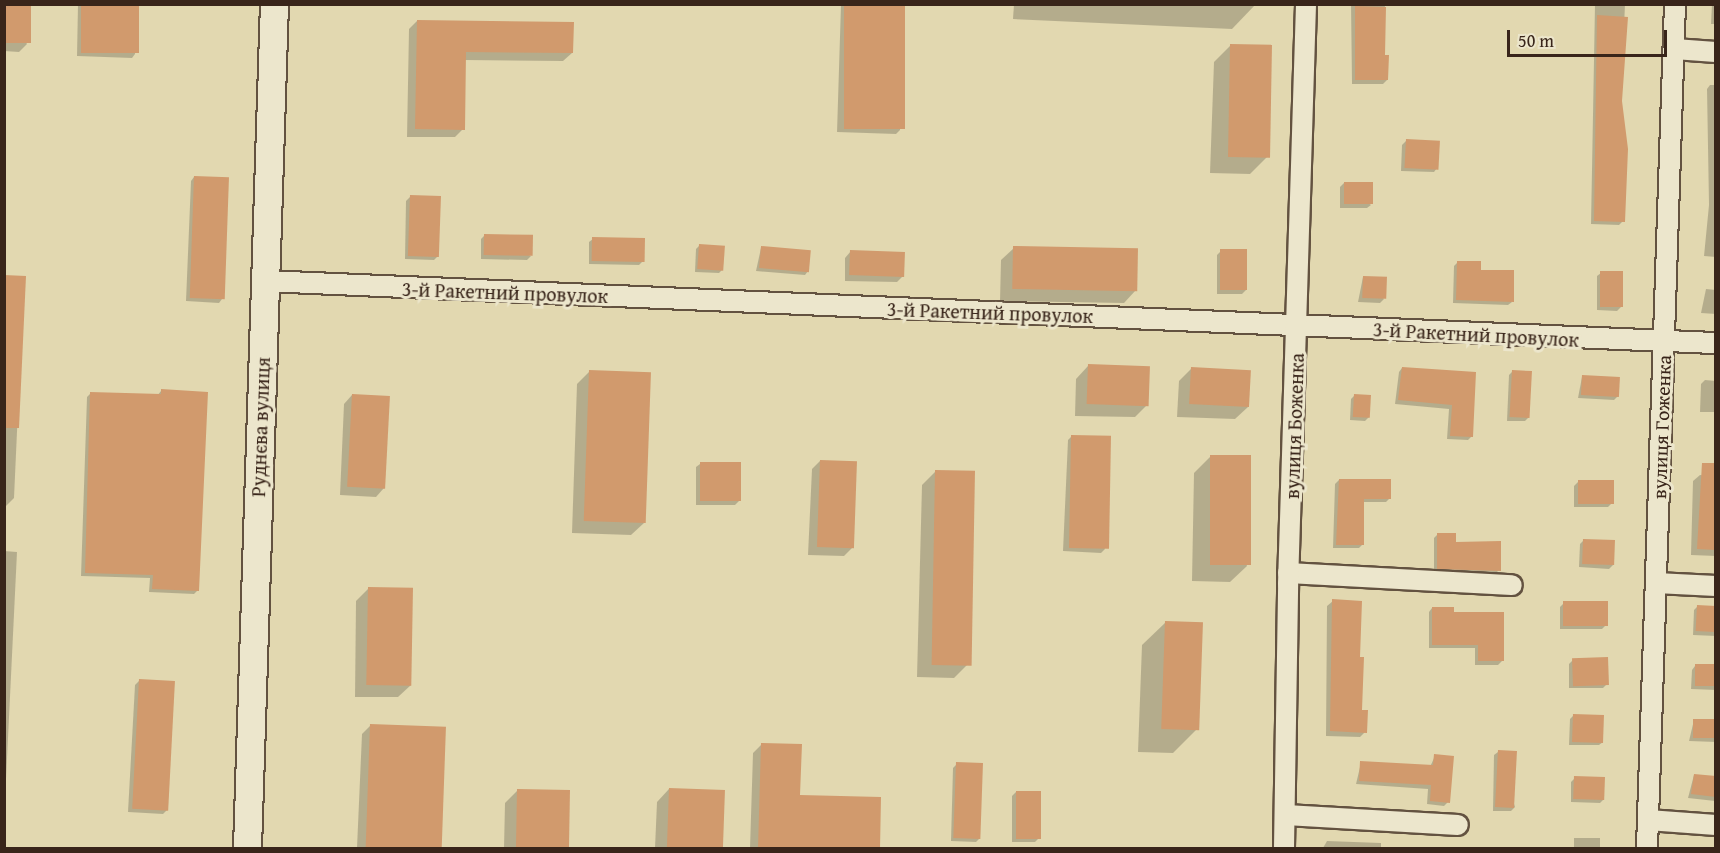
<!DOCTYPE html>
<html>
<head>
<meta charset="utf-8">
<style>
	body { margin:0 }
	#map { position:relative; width:1720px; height:853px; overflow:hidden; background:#e2d8b0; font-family:"Gentium Book Plus",serif }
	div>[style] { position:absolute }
	.shadow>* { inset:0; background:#0003; transform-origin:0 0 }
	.building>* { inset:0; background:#d19a6d; transform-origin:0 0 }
	.roads { filter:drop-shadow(2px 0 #635240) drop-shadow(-2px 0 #635240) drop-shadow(0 2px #635240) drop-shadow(0 -2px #635240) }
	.street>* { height:20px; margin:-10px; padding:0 10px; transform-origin:10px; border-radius:10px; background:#ece6cc }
	.secondary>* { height:27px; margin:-13.5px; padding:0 13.5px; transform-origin:13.5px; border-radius:13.5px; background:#ece6cc }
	span { translate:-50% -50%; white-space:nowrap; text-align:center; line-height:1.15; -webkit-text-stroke:6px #ece6cc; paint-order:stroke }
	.street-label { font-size:20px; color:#39251a }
	.frame { position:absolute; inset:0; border:6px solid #39251a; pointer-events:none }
	.scale { position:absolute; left:1507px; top:30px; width:160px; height:27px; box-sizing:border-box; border:3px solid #39251a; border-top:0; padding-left:8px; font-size:18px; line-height:21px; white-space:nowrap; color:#39251a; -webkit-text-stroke:4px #ece6cc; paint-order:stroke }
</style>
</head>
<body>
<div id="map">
	<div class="shadow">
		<div style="clip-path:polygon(4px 4px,27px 44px,19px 52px,4px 51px)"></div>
		<div style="clip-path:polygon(78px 4px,137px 4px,135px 54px,132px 58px,77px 56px)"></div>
		<div style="clip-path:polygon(841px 4px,904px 4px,900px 130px,896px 134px,837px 132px)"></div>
		<div style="clip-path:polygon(1014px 4px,1256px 4px,1232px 29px,1013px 19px)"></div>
		<div style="clip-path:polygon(1351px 4px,1385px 4px,1383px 57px,1387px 80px,1383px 84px,1352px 84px)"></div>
		<div style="clip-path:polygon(1595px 4px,1625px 4px,1621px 101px,1623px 221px,1619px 225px,1591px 224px)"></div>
		<div style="clip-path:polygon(1712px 4px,1716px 4px,1716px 24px,1711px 24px)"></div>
		<div style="clip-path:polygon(417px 21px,572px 53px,563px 61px,464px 60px,463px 129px,455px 137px,407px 137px,409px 29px)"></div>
		<div style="clip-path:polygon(1230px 46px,1267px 157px,1250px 174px,1210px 173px,1214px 62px)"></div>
		<div style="clip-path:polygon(1710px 85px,1716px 85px,1716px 257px,1704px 256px,1709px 205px,1707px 89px)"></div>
		<div style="clip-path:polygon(1406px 141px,1437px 168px,1434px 172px,1401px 171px,1402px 145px)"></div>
		<div style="clip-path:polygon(194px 177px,222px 299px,219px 303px,186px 301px,191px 181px)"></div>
		<div style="clip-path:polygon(1344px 183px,1371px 205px,1367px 208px,1340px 208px,1340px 187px)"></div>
		<div style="clip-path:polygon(410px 197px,438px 256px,434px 260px,405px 259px,406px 201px)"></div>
		<div style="clip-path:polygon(485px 235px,531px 256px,527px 260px,481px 259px,481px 239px)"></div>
		<div style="clip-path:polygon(593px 239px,643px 261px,639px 265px,589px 264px,589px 242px)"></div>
		<div style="clip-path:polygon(700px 245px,722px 270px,719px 273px,695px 272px,696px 249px)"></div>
		<div style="clip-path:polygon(761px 248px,808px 271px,805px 275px,756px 271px)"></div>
		<div style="clip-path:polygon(1014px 248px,1136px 290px,1124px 303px,1000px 301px,1001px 260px)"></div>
		<div style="clip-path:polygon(851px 251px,903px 276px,897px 282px,845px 281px,845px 258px)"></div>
		<div style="clip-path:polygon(1221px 251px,1246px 290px,1242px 294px,1217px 294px,1217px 255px)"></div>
		<div style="clip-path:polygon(1458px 262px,1479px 271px,1512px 302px,1508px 305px,1453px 303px,1454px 266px)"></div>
		<div style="clip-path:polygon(1601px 273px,1621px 307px,1617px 311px,1597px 310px,1597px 276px)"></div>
		<div style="clip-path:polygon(4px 276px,24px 277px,14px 498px,6px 506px)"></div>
		<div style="clip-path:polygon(1363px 277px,1384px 299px,1380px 303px,1358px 302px)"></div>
		<div style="clip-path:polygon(1706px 289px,1716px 290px,1716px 314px,1701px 313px)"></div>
		<div style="clip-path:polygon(1088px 366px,1147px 405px,1135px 417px,1075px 416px,1076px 379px)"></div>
		<div style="clip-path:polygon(1192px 368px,1248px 407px,1235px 419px,1177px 417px,1179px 381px)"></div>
		<div style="clip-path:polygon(1402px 368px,1475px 373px,1472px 436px,1468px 440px,1447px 439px,1449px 409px,1395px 404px,1399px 372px)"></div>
		<div style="clip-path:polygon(590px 371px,644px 523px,631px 535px,572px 533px,577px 384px)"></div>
		<div style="clip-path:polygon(1512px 372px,1529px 417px,1525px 421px,1507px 421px,1509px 375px)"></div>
		<div style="clip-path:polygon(1582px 377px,1618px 396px,1614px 400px,1578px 398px)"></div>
		<div style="clip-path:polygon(1705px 380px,1716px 381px,1716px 412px,1700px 412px,1701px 384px)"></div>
		<div style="clip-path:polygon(161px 391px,198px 590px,194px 594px,149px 592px,150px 578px,81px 576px,87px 397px,91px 393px,157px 396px)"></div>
		<div style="clip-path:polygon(352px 395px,384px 488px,376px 497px,340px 495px,344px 404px)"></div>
		<div style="clip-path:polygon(1355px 395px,1369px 417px,1365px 421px,1350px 420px,1351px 399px)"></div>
		<div style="clip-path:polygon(1072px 436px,1105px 549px,1101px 553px,1063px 551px,1068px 440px)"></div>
		<div style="clip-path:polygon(1211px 456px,1247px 566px,1230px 582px,1192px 581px,1194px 473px)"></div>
		<div style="clip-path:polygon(820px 461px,852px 548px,844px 556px,808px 555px,812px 469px)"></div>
		<div style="clip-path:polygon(700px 464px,739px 501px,735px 505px,696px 505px,696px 467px)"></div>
		<div style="clip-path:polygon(935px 472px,967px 665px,954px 678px,917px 677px,922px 485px)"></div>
		<div style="clip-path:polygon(1700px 475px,1716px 476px,1716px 556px,1691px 555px,1693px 481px)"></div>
		<div style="clip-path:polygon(1339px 480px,1390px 498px,1386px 502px,1363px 502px,1363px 544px,1359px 548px,1333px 548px,1335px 484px)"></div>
		<div style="clip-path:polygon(1578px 482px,1612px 503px,1608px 507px,1574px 507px,1574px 486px)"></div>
		<div style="clip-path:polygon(1438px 534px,1454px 544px,1499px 570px,1495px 574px,1434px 572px,1434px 538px)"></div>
		<div style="clip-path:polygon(1584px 540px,1613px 565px,1609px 569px,1579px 567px,1580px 544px)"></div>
		<div style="clip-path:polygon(4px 551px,17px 552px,4px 821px)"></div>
		<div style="clip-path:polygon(368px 589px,411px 685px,398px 697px,355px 697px,356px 601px)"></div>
		<div style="clip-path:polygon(1333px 601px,1358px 659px,1360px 711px,1365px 732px,1360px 737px,1326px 736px,1327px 606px)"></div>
		<div style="clip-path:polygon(1564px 603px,1606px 625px,1602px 629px,1560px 629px,1560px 607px)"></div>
		<div style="clip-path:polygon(1698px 606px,1716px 607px,1716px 636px,1693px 635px,1694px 610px)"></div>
		<div style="clip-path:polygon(1432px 608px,1453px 613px,1502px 661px,1498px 665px,1475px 665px,1475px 648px,1429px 648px,1429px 612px)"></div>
		<div style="clip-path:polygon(1166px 622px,1196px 730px,1173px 753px,1138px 752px,1142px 645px)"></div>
		<div style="clip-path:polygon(1573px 660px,1607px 684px,1603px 688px,1569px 688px,1569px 664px)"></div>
		<div style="clip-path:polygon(1695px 666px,1716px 666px,1716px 690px,1691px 689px,1692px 670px)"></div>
		<div style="clip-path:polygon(139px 681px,167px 810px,163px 814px,128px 812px,135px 685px)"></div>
		<div style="clip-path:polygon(1574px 715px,1603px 742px,1599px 745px,1569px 745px,1570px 719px)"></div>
		<div style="clip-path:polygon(1694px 720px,1716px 721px,1716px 742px,1689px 741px)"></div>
		<div style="clip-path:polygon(371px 725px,439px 848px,357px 848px,362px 734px)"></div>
		<div style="clip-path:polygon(762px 744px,799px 797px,879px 848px,750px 848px,753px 753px)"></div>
		<div style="clip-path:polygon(1498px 752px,1515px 807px,1511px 811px,1493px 811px,1494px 755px)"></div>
		<div style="clip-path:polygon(1435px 756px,1448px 802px,1444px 806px,1427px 804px,1428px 789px,1356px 784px,1361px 763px,1430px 767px)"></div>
		<div style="clip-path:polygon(957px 764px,980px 838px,976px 842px,951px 841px,953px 768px)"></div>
		<div style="clip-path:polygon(1694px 775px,1716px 778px,1715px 801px,1688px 798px)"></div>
		<div style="clip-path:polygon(1575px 778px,1604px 799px,1600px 803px,1571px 802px,1571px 782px)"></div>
		<div style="clip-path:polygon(669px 789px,721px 848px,655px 848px,657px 802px)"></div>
		<div style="clip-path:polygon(517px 791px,567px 848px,504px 848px,505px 803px)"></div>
		<div style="clip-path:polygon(1016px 792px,1039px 838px,1035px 842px,1012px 842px,1012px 796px)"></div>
		<div style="left:1574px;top:838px;width:26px;height:11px"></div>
		<div style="clip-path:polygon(1327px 841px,1381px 843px,1381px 848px,1323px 848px)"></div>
	</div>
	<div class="building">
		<div style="left:4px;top:4px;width:27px;height:39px"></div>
		<div style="left:81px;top:4px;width:58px;height:49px"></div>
		<div style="left:844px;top:4px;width:61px;height:125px"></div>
		<div style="clip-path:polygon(1355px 6px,1386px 7px,1385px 55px,1389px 55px,1388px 80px,1355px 80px)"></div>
		<div style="clip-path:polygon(1597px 15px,1628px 17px,1622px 101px,1628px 149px,1625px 222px,1594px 221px)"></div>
		<div style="clip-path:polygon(417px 20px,574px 22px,573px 53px,466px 52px,465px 130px,415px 129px)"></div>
		<div style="left:1230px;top:44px;width:42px;height:113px;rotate:1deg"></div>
		<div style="left:1406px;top:139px;width:34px;height:29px;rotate:3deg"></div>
		<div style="left:194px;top:176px;width:35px;height:122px;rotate:2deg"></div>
		<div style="left:1344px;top:182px;width:29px;height:22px"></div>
		<div style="left:410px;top:195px;width:31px;height:61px;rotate:2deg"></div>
		<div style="left:484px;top:234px;width:49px;height:21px;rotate:1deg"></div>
		<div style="left:592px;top:237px;width:53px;height:24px;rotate:1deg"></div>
		<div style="left:699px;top:244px;width:26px;height:25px;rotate:4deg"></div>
		<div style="left:761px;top:246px;width:50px;height:22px;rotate:5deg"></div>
		<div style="left:1013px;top:246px;width:125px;height:43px;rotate:1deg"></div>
		<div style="left:1220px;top:249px;width:27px;height:41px"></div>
		<div style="left:850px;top:250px;width:55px;height:25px;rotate:2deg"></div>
		<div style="clip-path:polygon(1457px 261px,1481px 261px,1481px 270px,1514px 270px,1514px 302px,1456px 300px)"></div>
		<div style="left:1600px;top:271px;width:23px;height:36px"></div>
		<div style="clip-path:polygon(4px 275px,26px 276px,19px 428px,4px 428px)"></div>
		<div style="left:1363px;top:276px;width:24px;height:22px;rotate:2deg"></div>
		<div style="left:1088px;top:364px;width:62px;height:40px;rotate:2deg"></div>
		<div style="left:1191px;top:367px;width:60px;height:37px;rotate:3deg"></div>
		<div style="clip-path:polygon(1402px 367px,1476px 372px,1473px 437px,1450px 436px,1452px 405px,1398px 400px)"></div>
		<div style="left:589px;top:370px;width:62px;height:151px;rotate:2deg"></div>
		<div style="left:1512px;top:370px;width:20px;height:47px;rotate:3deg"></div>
		<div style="left:1582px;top:375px;width:38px;height:20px;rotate:3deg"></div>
		<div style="clip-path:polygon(161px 389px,208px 392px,199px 591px,152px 589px,153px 575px,85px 573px,90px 392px,161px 394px)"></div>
		<div style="left:352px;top:394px;width:38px;height:93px;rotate:3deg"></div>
		<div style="left:1354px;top:394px;width:17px;height:23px;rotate:3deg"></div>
		<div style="left:1071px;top:435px;width:40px;height:113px;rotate:1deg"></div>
		<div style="left:1210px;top:455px;width:41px;height:110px"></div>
		<div style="left:820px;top:460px;width:37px;height:87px;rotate:2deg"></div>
		<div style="left:700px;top:462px;width:41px;height:39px"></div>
		<div style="clip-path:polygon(1702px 463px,1716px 463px,1716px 550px,1697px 549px)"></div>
		<div style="left:935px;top:470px;width:40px;height:195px;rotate:1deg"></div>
		<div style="clip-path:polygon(1339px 479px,1391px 479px,1391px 499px,1364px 499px,1364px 545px,1336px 545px)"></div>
		<div style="left:1578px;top:480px;width:36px;height:24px"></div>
		<div style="clip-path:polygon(1437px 533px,1456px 533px,1456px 542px,1501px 541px,1501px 571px,1437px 569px)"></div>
		<div style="left:1583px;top:539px;width:32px;height:25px;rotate:2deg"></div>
		<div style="left:368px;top:587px;width:45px;height:98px;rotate:1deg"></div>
		<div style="clip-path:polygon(1332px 599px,1362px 601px,1360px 657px,1364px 657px,1362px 710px,1368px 710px,1367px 733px,1330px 731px)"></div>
		<div style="left:1608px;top:601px;width:25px;height:45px;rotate:90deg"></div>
		<div style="left:1697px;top:605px;width:19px;height:26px;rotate:3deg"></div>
		<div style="clip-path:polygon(1432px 607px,1454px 607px,1454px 612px,1504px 612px,1504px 661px,1478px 661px,1478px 645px,1432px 645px)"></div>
		<div style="left:1165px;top:621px;width:38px;height:108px;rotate:2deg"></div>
		<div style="left:1608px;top:657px;width:28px;height:36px;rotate:88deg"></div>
		<div style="left:1695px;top:664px;width:21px;height:22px"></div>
		<div style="left:139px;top:679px;width:36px;height:130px;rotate:3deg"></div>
		<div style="left:1573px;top:714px;width:31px;height:28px;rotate:2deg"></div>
		<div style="left:1693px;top:719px;width:23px;height:19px"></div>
		<div style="left:370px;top:724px;width:76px;height:125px;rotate:2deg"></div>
		<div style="clip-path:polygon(761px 743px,802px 744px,800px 795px,881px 797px,880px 849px,758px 849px)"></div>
		<div style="left:1498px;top:750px;width:19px;height:57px;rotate:3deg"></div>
		<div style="clip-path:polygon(1434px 754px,1454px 756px,1450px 803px,1430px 801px,1431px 785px,1359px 781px,1360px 761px,1433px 765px)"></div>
		<div style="left:956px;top:762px;width:27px;height:76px;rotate:2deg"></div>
		<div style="clip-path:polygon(1694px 774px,1716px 776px,1716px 797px,1691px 794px)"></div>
		<div style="left:1574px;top:776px;width:31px;height:23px;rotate:2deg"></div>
		<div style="left:669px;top:788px;width:56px;height:61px;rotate:2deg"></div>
		<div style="left:517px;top:789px;width:53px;height:60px;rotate:1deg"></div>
		<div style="left:1016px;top:791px;width:25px;height:48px"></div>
	</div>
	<div class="roads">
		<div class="street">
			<div style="left:1674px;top:49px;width:42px;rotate:4.1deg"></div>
			<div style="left:265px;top:281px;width:1452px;rotate:2.45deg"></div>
			<div style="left:1288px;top:573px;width:224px;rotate:3.1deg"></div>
			<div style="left:1656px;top:583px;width:60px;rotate:2.9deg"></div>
			<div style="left:1286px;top:815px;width:172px;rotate:3.3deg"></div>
			<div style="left:1648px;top:820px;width:68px;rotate:4.2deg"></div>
			<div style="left:1284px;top:848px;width:264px;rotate:-89.1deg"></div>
			<div style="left:1288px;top:584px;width:580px;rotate:-88.22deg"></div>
			<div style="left:1647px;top:848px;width:844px;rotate:-88.1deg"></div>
		</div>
		<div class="secondary">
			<div style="left:247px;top:848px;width:844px;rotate:-88.17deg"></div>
		</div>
	</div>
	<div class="street-label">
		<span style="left:505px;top:292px;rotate:2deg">3-й Ракетний провулок</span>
		<span style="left:990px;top:312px;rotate:2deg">3-й Ракетний провулок</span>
		<span style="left:1476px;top:334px;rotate:3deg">3-й Ракетний провулок</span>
		<span style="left:1294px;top:426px;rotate:-88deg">вулиця Боженка</span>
		<span style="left:260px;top:427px;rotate:-88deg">Руднєва вулиця</span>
		<span style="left:1661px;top:427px;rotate:-88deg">вулиця Гоженка</span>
	</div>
	<div class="frame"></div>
	<div class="scale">50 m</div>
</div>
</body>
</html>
